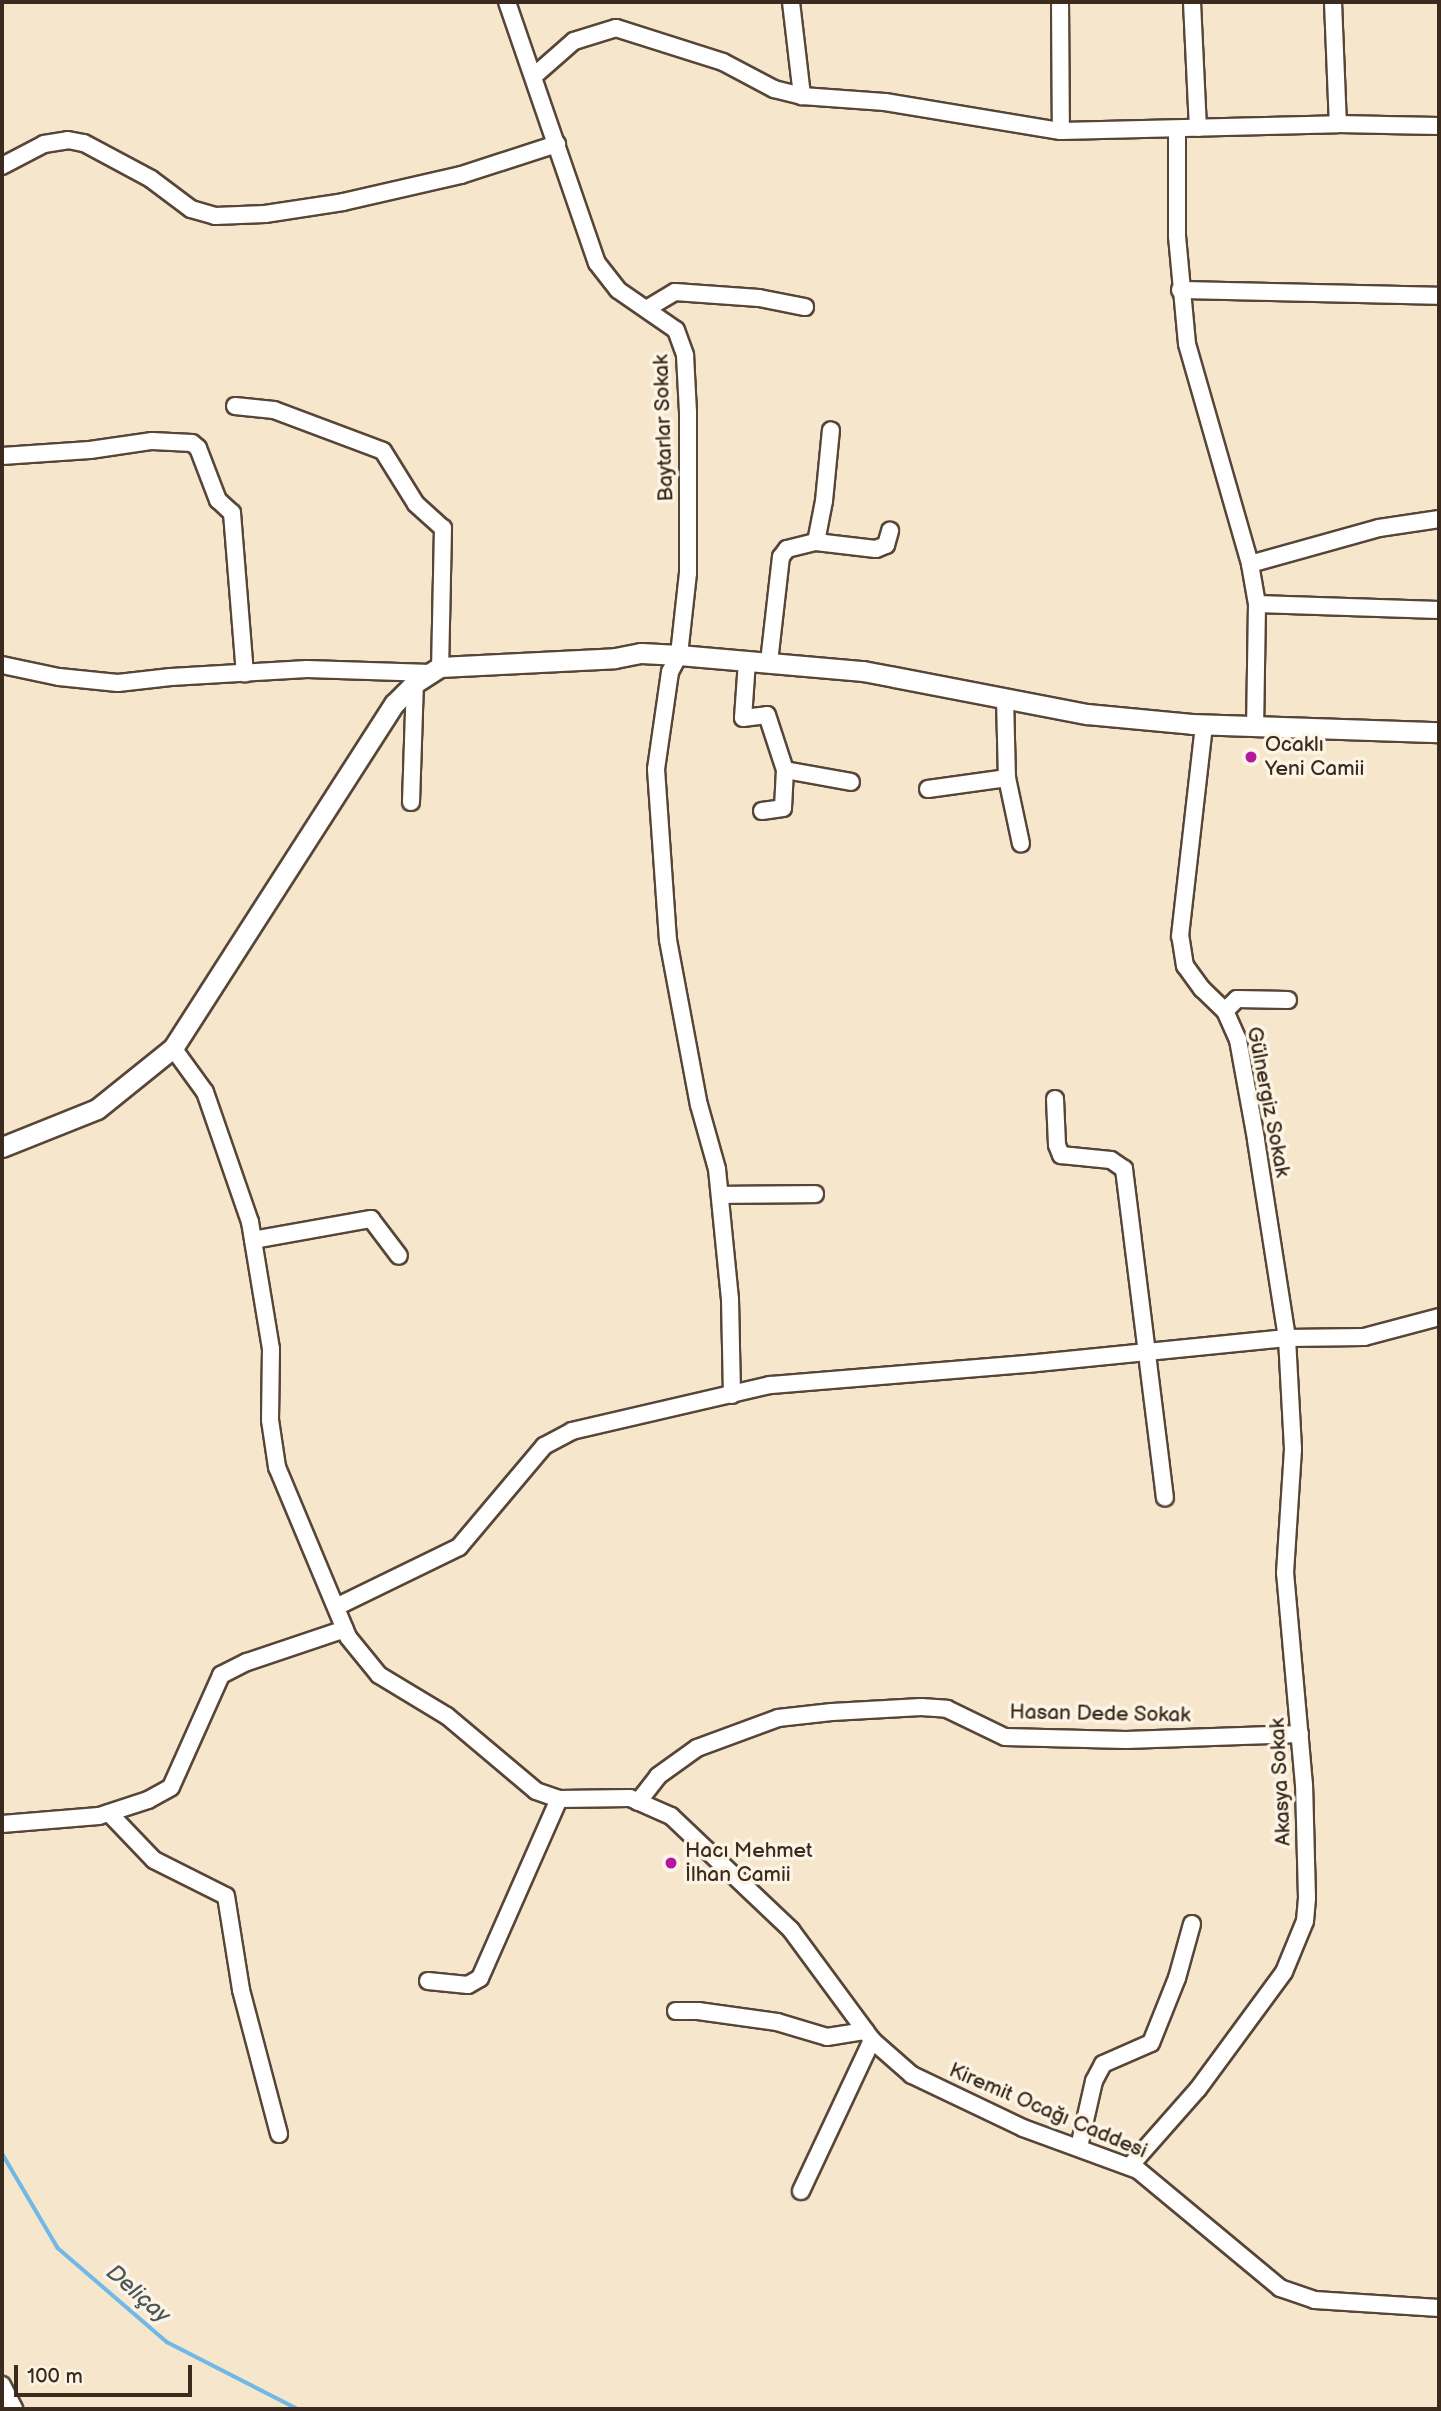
<!DOCTYPE html>
<html>
<head>
<meta charset="utf-8">
<style>
	body { margin:0 }
	#map { position:relative; width:1441px; height:2411px; overflow:hidden; background:#f5e6cc; font-family:"Balsamiq Sans",sans-serif }
	div>[style] { position:absolute }
	.stream>* { height:3.5px; margin:-1.75px; padding:0 1.75px; transform-origin:1.75px; border-radius:1.75px; background:#6fb8e7 }
	.roads { filter:drop-shadow(2px 0 #574638) drop-shadow(-2px 0 #574638) drop-shadow(0 2px #574638) drop-shadow(0 -2px #574638) }
	.minor>* { height:16px; margin:-8px; padding:0 8px; transform-origin:8px; border-radius:8px; background:#fff }
	.major>* { height:19px; margin:-9.5px; padding:0 9.5px; transform-origin:9.5px; border-radius:9.5px; background:#fff }
	.dots>* { width:19px; height:19px; translate:-50% -50%; box-sizing:border-box; border:4px solid #fcf5e5; border-radius:50% }
	span { translate:-50% -50%; white-space:nowrap; text-align:center; line-height:1.15; -webkit-text-stroke:7px #fcf5e5; paint-order:stroke }
	.street-label { font-size:21px; color:#3b2a1e }
	.poi-label { font-size:21px; color:#3b2a1e }
	.left { translate:0 -50%; text-align:left }
	.water-label { font-size:23px; color:#4b555a; font-style:italic }
	.frame { position:absolute; inset:0; border:4px solid #3b2a1e; pointer-events:none }
	.scale { position:absolute; left:14px; top:2365px; width:178px; height:32px; box-sizing:border-box; border:4px solid #3b2a1e; border-top:0; padding-left:9px; font-size:21px; line-height:24px; white-space:nowrap; color:#3b2a1e; -webkit-text-stroke:5px #fcf5e5; paint-order:stroke }
</style>
</head>
<body>
<div id="map">
	<div class="stream">
		<div style="left:2px;top:2153px;width:110px;rotate:59.5deg"></div>
		<div style="left:58px;top:2248px;width:144px;rotate:40.8deg"></div>
		<div style="left:167px;top:2342px;width:147px;rotate:27.1deg"></div>
	</div>
	<div class="roads">
		<div class="minor">
			<div style="left:507px;top:2px;width:276px;rotate:71deg"></div>
			<div style="left:597px;top:263px;width:34px;rotate:52deg"></div>
			<div style="left:618px;top:290px;width:70px;rotate:34.6deg"></div>
			<div style="left:676px;top:330px;width:27px;rotate:70deg"></div>
			<div style="left:685px;top:355px;width:57px;rotate:87deg"></div>
			<div style="left:688px;top:412px;width:161px;rotate:90deg"></div>
			<div style="left:688px;top:573px;width:82px;rotate:96.3deg"></div>
			<div style="left:679px;top:655px;width:19px;rotate:118deg"></div>
			<div style="left:670px;top:672px;width:98px;rotate:98.2deg"></div>
			<div style="left:656px;top:769px;width:171px;rotate:86deg"></div>
			<div style="left:668px;top:940px;width:168px;rotate:79.4deg"></div>
			<div style="left:699px;top:1105px;width:66px;rotate:74.3deg"></div>
			<div style="left:717px;top:1169px;width:131px;rotate:84.3deg"></div>
			<div style="left:730px;top:1299px;width:96px;rotate:88.8deg"></div>
			<div style="left:791px;top:2px;width:95px;rotate:83.3deg"></div>
			<div style="left:1060px;top:2px;width:129px;rotate:89.6deg"></div>
			<div style="left:1192px;top:2px;width:126px;rotate:87.3deg"></div>
			<div style="left:1333px;top:2px;width:122px;rotate:87.7deg"></div>
			<div style="left:534px;top:76px;width:53px;rotate:-41.2deg"></div>
			<div style="left:574px;top:41px;width:44px;rotate:-17.2deg"></div>
			<div style="left:616px;top:28px;width:112px;rotate:17.6deg"></div>
			<div style="left:723px;top:62px;width:58px;rotate:27.9deg"></div>
			<div style="left:774px;top:89px;width:29px;rotate:14deg"></div>
			<div style="left:802px;top:96px;width:83px;rotate:4.1deg"></div>
			<div style="left:885px;top:102px;width:178px;rotate:9.4deg"></div>
			<div style="left:1061px;top:131px;width:277px;rotate:-1.4deg"></div>
			<div style="left:1338px;top:124px;width:101px;rotate:1.1deg"></div>
			<div style="left:1177px;top:130px;width:106px;rotate:90deg"></div>
			<div style="left:1177px;top:236px;width:108px;rotate:84.7deg"></div>
			<div style="left:1187px;top:344px;width:229px;rotate:74deg"></div>
			<div style="left:1250px;top:564px;width:41px;rotate:80.1deg"></div>
			<div style="left:1257px;top:604px;width:122px;rotate:90.9deg"></div>
			<div style="left:2px;top:166px;width:47px;rotate:-27.6deg"></div>
			<div style="left:44px;top:144px;width:24px;rotate:-9deg"></div>
			<div style="left:68px;top:140px;width:16px;rotate:11deg"></div>
			<div style="left:84px;top:143px;width:76px;rotate:28.2deg"></div>
			<div style="left:151px;top:179px;width:50px;rotate:36.9deg"></div>
			<div style="left:191px;top:209px;width:25px;rotate:16deg"></div>
			<div style="left:215px;top:216px;width:50px;rotate:-2.3deg"></div>
			<div style="left:265px;top:214px;width:79px;rotate:-8.7deg"></div>
			<div style="left:343px;top:202px;width:121px;rotate:-12.9deg"></div>
			<div style="left:461px;top:175px;width:101px;rotate:-17.9deg"></div>
			<div style="left:1180px;top:290px;width:259px;rotate:1.3deg"></div>
			<div style="left:648px;top:308px;width:31px;rotate:-31deg"></div>
			<div style="left:675px;top:292px;width:84px;rotate:4.1deg"></div>
			<div style="left:759px;top:298px;width:47px;rotate:11.1deg"></div>
			<div style="left:235px;top:406px;width:39px;rotate:6deg"></div>
			<div style="left:274px;top:410px;width:116px;rotate:20.6deg"></div>
			<div style="left:383px;top:451px;width:62px;rotate:58.1deg"></div>
			<div style="left:416px;top:504px;width:36px;rotate:42deg"></div>
			<div style="left:443px;top:528px;width:139px;rotate:91.2deg"></div>
			<div style="left:2px;top:456px;width:88px;rotate:-3.9deg"></div>
			<div style="left:90px;top:450px;width:63px;rotate:-8.3deg"></div>
			<div style="left:152px;top:441px;width:40px;rotate:2.9deg"></div>
			<div style="left:192px;top:443px;width:8px;rotate:40deg"></div>
			<div style="left:198px;top:448px;width:56px;rotate:69deg"></div>
			<div style="left:218px;top:500px;width:19px;rotate:43deg"></div>
			<div style="left:232px;top:513px;width:161px;rotate:85.4deg"></div>
			<div style="left:816px;top:542px;width:42px;rotate:-79deg"></div>
			<div style="left:824px;top:501px;width:71px;rotate:-84.4deg"></div>
			<div style="left:1250px;top:564px;width:134px;rotate:-15.6deg"></div>
			<div style="left:1379px;top:528px;width:61px;rotate:-8.5deg"></div>
			<div style="left:1257px;top:604px;width:182px;rotate:1.9deg"></div>
			<div style="left:747px;top:661px;width:57px;rotate:94deg"></div>
			<div style="left:743px;top:718px;width:24px;rotate:-7deg"></div>
			<div style="left:767px;top:715px;width:58px;rotate:71.9deg"></div>
			<div style="left:785px;top:770px;width:67px;rotate:10.3deg"></div>
			<div style="left:769px;top:662px;width:106px;rotate:-83.5deg"></div>
			<div style="left:781px;top:557px;width:10px;rotate:-53deg"></div>
			<div style="left:787px;top:549px;width:30px;rotate:-14deg"></div>
			<div style="left:816px;top:542px;width:60px;rotate:6.7deg"></div>
			<div style="left:876px;top:549px;width:11px;rotate:-22deg"></div>
			<div style="left:886px;top:545px;width:15px;rotate:-74deg"></div>
			<div style="left:2px;top:665px;width:58px;rotate:11.9deg"></div>
			<div style="left:59px;top:677px;width:59px;rotate:5.8deg"></div>
			<div style="left:118px;top:683px;width:53px;rotate:-6.5deg"></div>
			<div style="left:171px;top:677px;width:136px;rotate:-3.4deg"></div>
			<div style="left:307px;top:669px;width:124px;rotate:1.8deg"></div>
			<div style="left:1005px;top:698px;width:80px;rotate:88.6deg"></div>
			<div style="left:1007px;top:778px;width:67px;rotate:78deg"></div>
			<div style="left:928px;top:789px;width:80px;rotate:-7.9deg"></div>
			<div style="left:411px;top:802px;width:119px;rotate:-88.1deg"></div>
			<div style="left:762px;top:811px;width:21px;rotate:-8deg"></div>
			<div style="left:783px;top:808px;width:38px;rotate:-87deg"></div>
			<div style="left:1225px;top:1011px;width:17px;rotate:-45deg"></div>
			<div style="left:1237px;top:999px;width:51px;rotate:1.1deg"></div>
			<div style="left:173px;top:1048px;width:54px;rotate:54deg"></div>
			<div style="left:205px;top:1092px;width:138px;rotate:70.9deg"></div>
			<div style="left:250px;top:1222px;width:129px;rotate:80.6deg"></div>
			<div style="left:271px;top:1349px;width:71px;rotate:90.8deg"></div>
			<div style="left:270px;top:1420px;width:48px;rotate:81.5deg"></div>
			<div style="left:277px;top:1467px;width:184px;rotate:67.3deg"></div>
			<div style="left:348px;top:1637px;width:49px;rotate:50.8deg"></div>
			<div style="left:379px;top:1675px;width:79px;rotate:31.1deg"></div>
			<div style="left:447px;top:1716px;width:116px;rotate:40.1deg"></div>
			<div style="left:536px;top:1791px;width:24px;rotate:19deg"></div>
			<div style="left:559px;top:1799px;width:71px;rotate:-0.8deg"></div>
			<div style="left:630px;top:1798px;width:45px;rotate:23.7deg"></div>
			<div style="left:671px;top:1816px;width:166px;rotate:43.5deg"></div>
			<div style="left:791px;top:1930px;width:137px;rotate:53.6deg"></div>
			<div style="left:872px;top:2040px;width:53px;rotate:41.2deg"></div>
			<div style="left:912px;top:2075px;width:123px;rotate:25.5deg"></div>
			<div style="left:1023px;top:2128px;width:122px;rotate:20.1deg"></div>
			<div style="left:1138px;top:2170px;width:185px;rotate:39.7deg"></div>
			<div style="left:1280px;top:2288px;width:37px;rotate:19deg"></div>
			<div style="left:1315px;top:2300px;width:124px;rotate:3.7deg"></div>
			<div style="left:1055px;top:1099px;width:46px;rotate:87.5deg"></div>
			<div style="left:1057px;top:1145px;width:11px;rotate:68deg"></div>
			<div style="left:1061px;top:1155px;width:50px;rotate:5.7deg"></div>
			<div style="left:1111px;top:1160px;width:16px;rotate:35deg"></div>
			<div style="left:1124px;top:1169px;width:331px;rotate:82.9deg"></div>
			<div style="left:720px;top:1195px;width:95px;rotate:-0.6deg"></div>
			<div style="left:253px;top:1240px;width:120px;rotate:-10.1deg"></div>
			<div style="left:371px;top:1219px;width:46px;rotate:52.9deg"></div>
			<div style="left:336px;top:1607px;width:137px;rotate:-26deg"></div>
			<div style="left:459px;top:1547px;width:132px;rotate:-49.9deg"></div>
			<div style="left:544px;top:1446px;width:32px;rotate:-28deg"></div>
			<div style="left:572px;top:1431px;width:203px;rotate:-13.1deg"></div>
			<div style="left:770px;top:1385px;width:258px;rotate:-4.7deg"></div>
			<div style="left:1027px;top:1364px;width:261px;rotate:-5.7deg"></div>
			<div style="left:1287px;top:1338px;width:77px;rotate:-0.7deg"></div>
			<div style="left:1364px;top:1337px;width:78px;rotate:-14.9deg"></div>
			<div style="left:638px;top:1802px;width:33px;rotate:-52deg"></div>
			<div style="left:658px;top:1776px;width:48px;rotate:-35.7deg"></div>
			<div style="left:697px;top:1748px;width:86px;rotate:-20.3deg"></div>
			<div style="left:778px;top:1718px;width:54px;rotate:-6.3deg"></div>
			<div style="left:832px;top:1712px;width:89px;rotate:-3.2deg"></div>
			<div style="left:921px;top:1707px;width:26px;rotate:4deg"></div>
			<div style="left:947px;top:1709px;width:64px;rotate:25.8deg"></div>
			<div style="left:1005px;top:1737px;width:121px;rotate:1.4deg"></div>
			<div style="left:1126px;top:1740px;width:174px;rotate:-2deg"></div>
			<div style="left:109px;top:1813px;width:65px;rotate:46.2deg"></div>
			<div style="left:154px;top:1860px;width:80px;rotate:26.6deg"></div>
			<div style="left:226px;top:1896px;width:95px;rotate:80.9deg"></div>
			<div style="left:241px;top:1990px;width:149px;rotate:75.2deg"></div>
			<div style="left:2px;top:1824px;width:97px;rotate:-4.7deg"></div>
			<div style="left:99px;top:1816px;width:52px;rotate:-18.1deg"></div>
			<div style="left:148px;top:1800px;width:26px;rotate:-29deg"></div>
			<div style="left:171px;top:1787px;width:123px;rotate:-65.9deg"></div>
			<div style="left:221px;top:1675px;width:29px;rotate:-27deg"></div>
			<div style="left:247px;top:1662px;width:103px;rotate:-18.6deg"></div>
			<div style="left:428px;top:1981px;width:40px;rotate:5.7deg"></div>
			<div style="left:468px;top:1985px;width:14px;rotate:-30deg"></div>
			<div style="left:480px;top:1978px;width:196px;rotate:-66.2deg"></div>
			<div style="left:676px;top:2011px;width:22px"></div>
			<div style="left:698px;top:2011px;width:80px;rotate:7.9deg"></div>
			<div style="left:777px;top:2022px;width:52px;rotate:16.7deg"></div>
			<div style="left:827px;top:2037px;width:39px;rotate:-9deg"></div>
			<div style="left:1079px;top:2147px;width:68px;rotate:-77.2deg"></div>
			<div style="left:1094px;top:2081px;width:19px;rotate:-62deg"></div>
			<div style="left:1103px;top:2064px;width:52px;rotate:-23.6deg"></div>
			<div style="left:1151px;top:2043px;width:70px;rotate:-68.2deg"></div>
			<div style="left:1177px;top:1978px;width:56px;rotate:-74.5deg"></div>
			<div style="left:1130px;top:2166px;width:103px;rotate:-48.6deg"></div>
			<div style="left:1198px;top:2089px;width:145px;rotate:-53.7deg"></div>
			<div style="left:1284px;top:1972px;width:55px;rotate:-67.6deg"></div>
			<div style="left:1305px;top:1921px;width:23px;rotate:-85deg"></div>
			<div style="left:1307px;top:1898px;width:113px;rotate:-91.5deg"></div>
			<div style="left:1304px;top:1785px;width:213px;rotate:-95.1deg"></div>
			<div style="left:1285px;top:1573px;width:124px;rotate:-86.3deg"></div>
			<div style="left:1293px;top:1449px;width:111px;rotate:-93.1deg"></div>
			<div style="left:1287px;top:1338px;width:201px;rotate:-98.9deg"></div>
			<div style="left:1256px;top:1139px;width:101px;rotate:-100.3deg"></div>
			<div style="left:1238px;top:1040px;width:32px;rotate:-114deg"></div>
			<div style="left:1225px;top:1011px;width:32px;rotate:-136deg"></div>
			<div style="left:1202px;top:989px;width:29px;rotate:-126deg"></div>
			<div style="left:1185px;top:966px;width:30px;rotate:-99deg"></div>
			<div style="left:1180px;top:936px;width:213px;rotate:-83.5deg"></div>
			<div style="left:801px;top:2191px;width:167px;rotate:-64.8deg"></div>
			<div style="left:2px;top:2385px;width:27px;rotate:63deg"></div>
		</div>
		<div class="major">
			<div style="left:2px;top:1147px;width:102px;rotate:-21.8deg"></div>
			<div style="left:97px;top:1109px;width:97px;rotate:-38.8deg"></div>
			<div style="left:173px;top:1048px;width:409px;rotate:-57.3deg"></div>
			<div style="left:394px;top:704px;width:30px;rotate:-45deg"></div>
			<div style="left:415px;top:683px;width:30px;rotate:-33deg"></div>
			<div style="left:440px;top:667px;width:175px;rotate:-2.9deg"></div>
			<div style="left:615px;top:658px;width:26px;rotate:-11deg"></div>
			<div style="left:641px;top:653px;width:38px;rotate:3deg"></div>
			<div style="left:679px;top:655px;width:185px;rotate:5deg"></div>
			<div style="left:863px;top:671px;width:228px;rotate:10.9deg"></div>
			<div style="left:1087px;top:714px;width:105px;rotate:5.4deg"></div>
			<div style="left:1192px;top:724px;width:247px;rotate:1.9deg"></div>
		</div>
	</div>
	<div class="dots">
		<div style="left:1251px;top:757px;background:#b5179e"></div>
		<div style="left:671px;top:1863px;background:#b5179e"></div>
	</div>
	<div class="street-label">
		<span style="left:664px;top:428px;rotate:-92deg">Baytarlar Sokak</span>
		<span style="left:1268px;top:1102px;rotate:79deg">Gülnergiz Sokak</span>
		<span style="left:1100px;top:1714px;rotate:1deg">Hasan Dede Sokak</span>
		<span style="left:1281px;top:1782px;rotate:-93deg">Akasya Sokak</span>
		<span style="left:1048px;top:2111px;rotate:23deg">Kiremit Ocağı Caddesi</span>
	</div>
	<div class="poi-label">
		<span class="left" style="left:1265px;top:757px">Ocaklı<br>Yeni Camii</span>
		<span class="left" style="left:685px;top:1863px">Hacı Mehmet<br>İlhan Camii</span>
	</div>
	<div class="water-label">
		<span style="left:138px;top:2294px;rotate:41deg">Deliçay</span>
	</div>
	<div class="frame"></div>
	<div class="scale">100 m</div>
</div>
</body>
</html>
